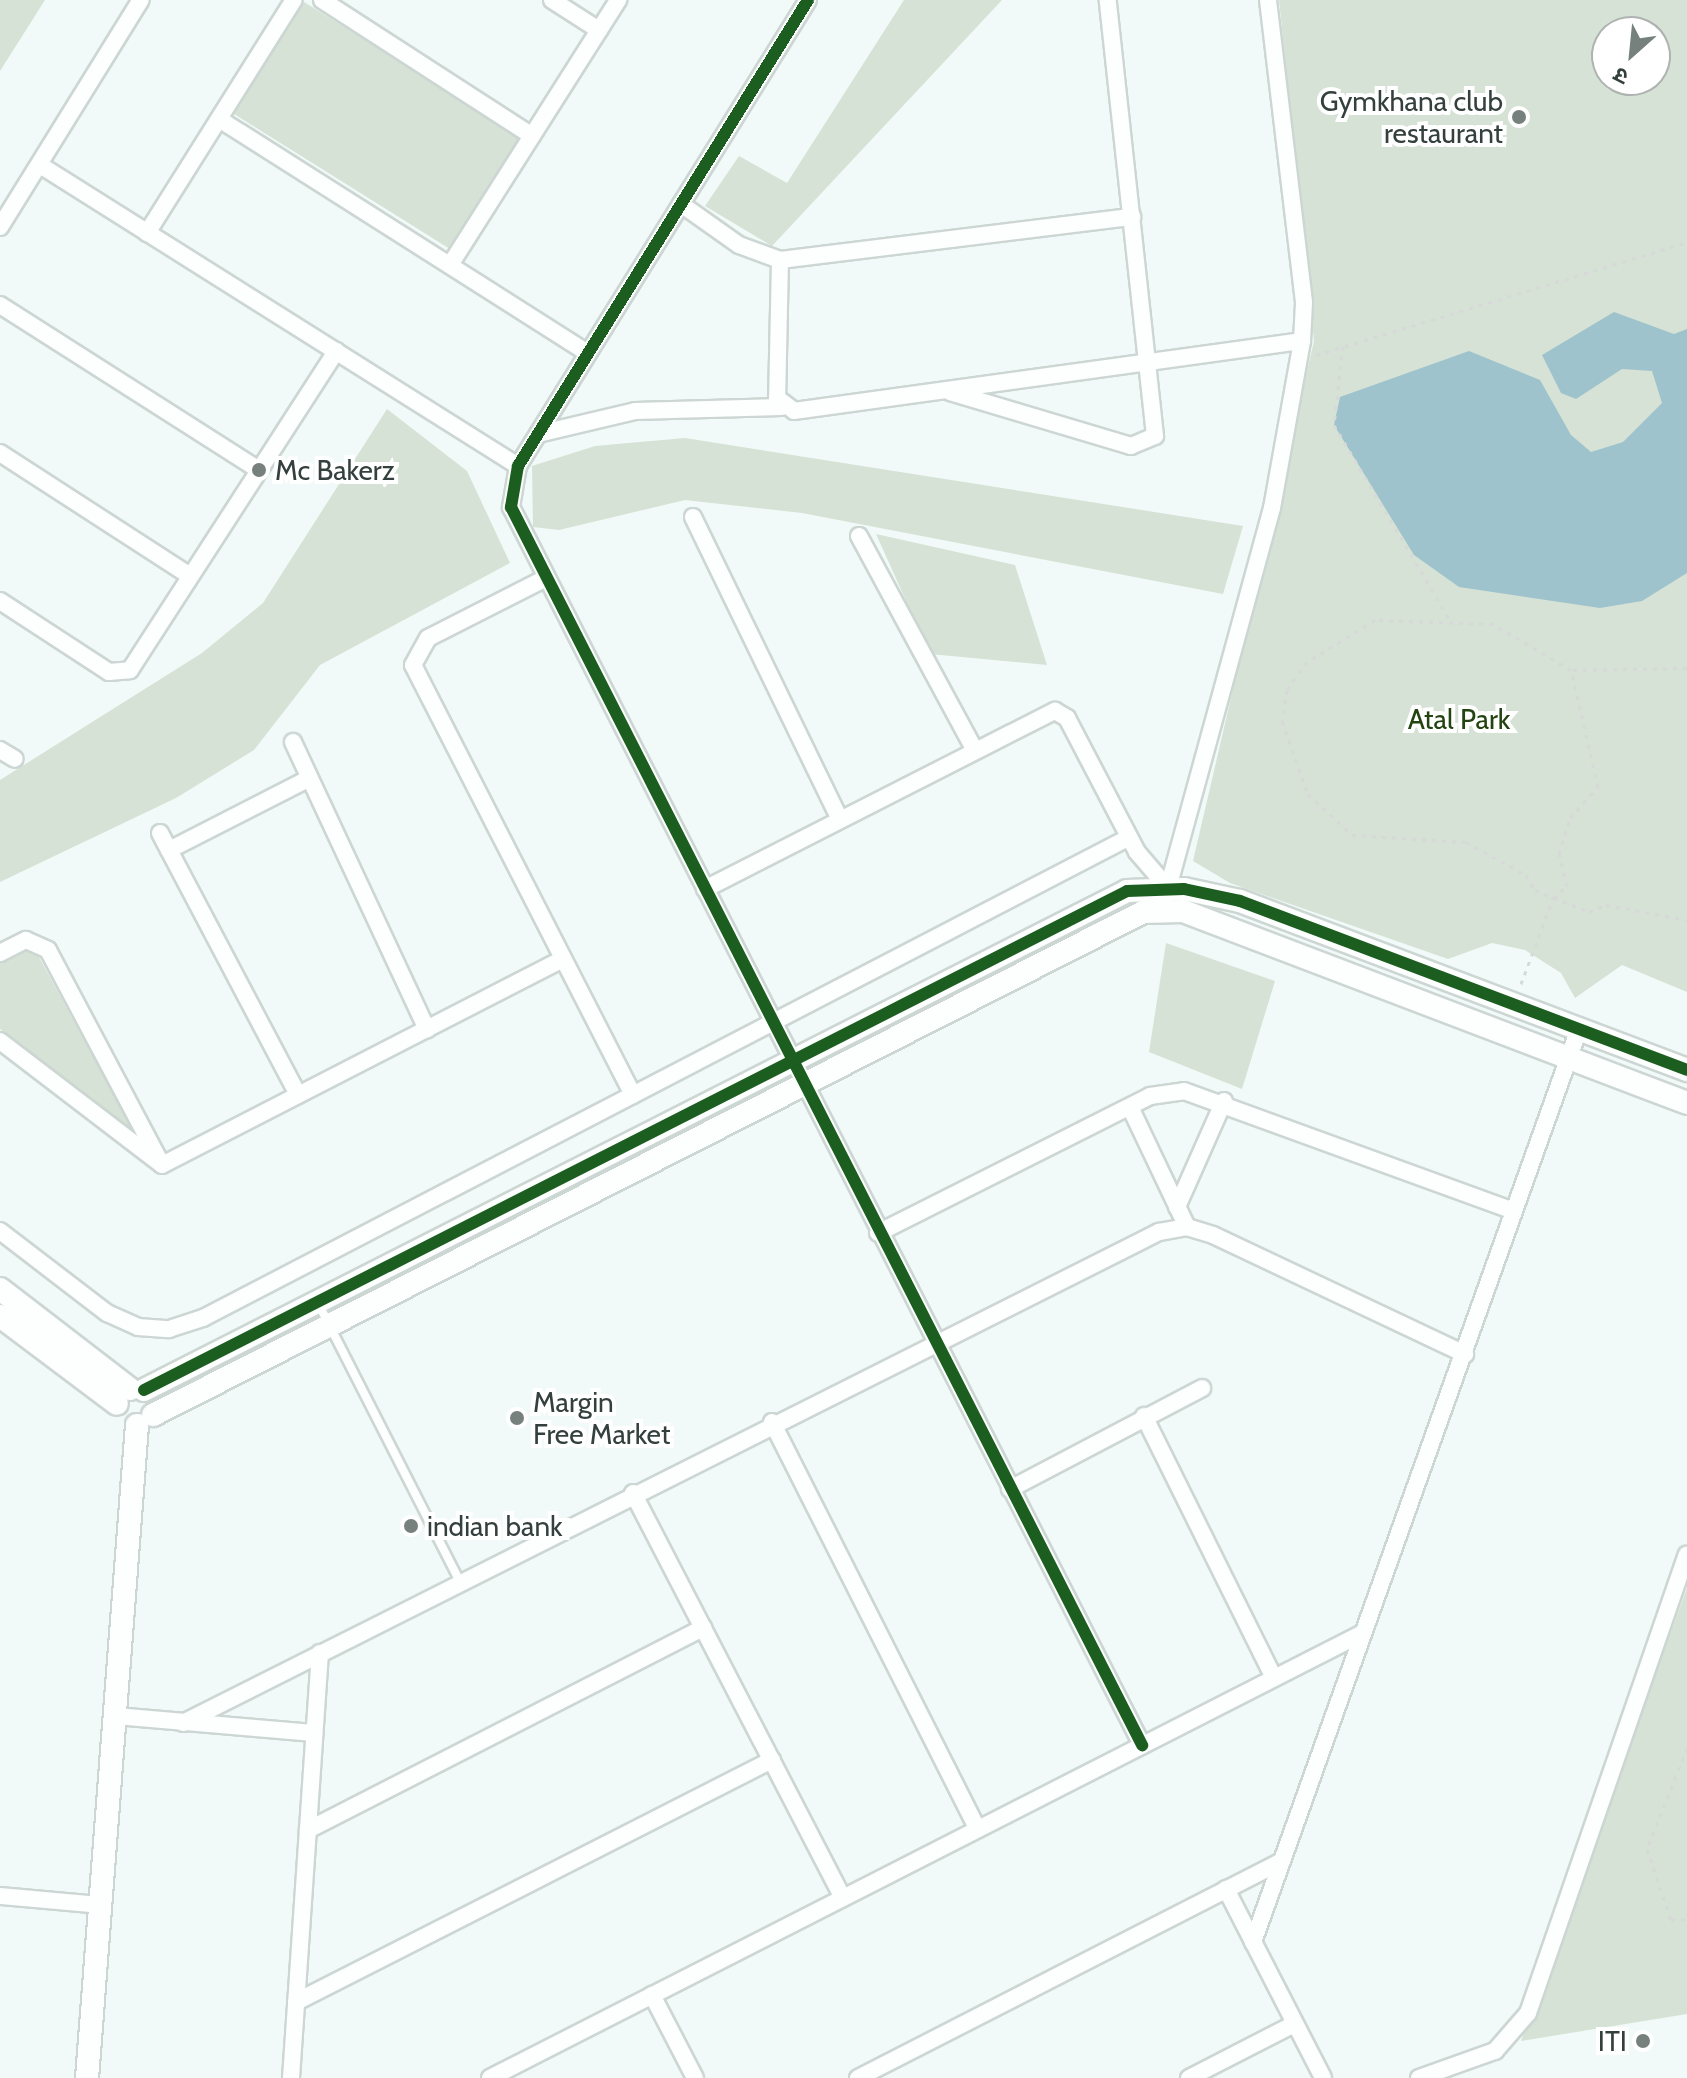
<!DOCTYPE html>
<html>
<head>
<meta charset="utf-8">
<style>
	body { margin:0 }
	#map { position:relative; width:1687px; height:2078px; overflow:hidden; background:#f1faf8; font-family:Cabin,"Noto Sans Devanagari",sans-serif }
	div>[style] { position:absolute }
	.green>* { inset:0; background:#d6e2d5; transform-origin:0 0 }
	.water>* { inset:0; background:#9ec3cc }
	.path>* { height:3px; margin-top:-1.5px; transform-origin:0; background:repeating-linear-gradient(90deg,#d6d9d8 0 4px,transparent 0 10px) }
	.roads { filter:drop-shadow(2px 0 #ccd6d3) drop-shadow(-2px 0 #ccd6d3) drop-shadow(0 2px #ccd6d3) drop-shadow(0 -2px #ccd6d3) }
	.lane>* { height:8px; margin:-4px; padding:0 4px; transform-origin:4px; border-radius:4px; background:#fdfefe }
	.street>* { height:16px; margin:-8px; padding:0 8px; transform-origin:8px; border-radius:8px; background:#fdfefe }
	.secondary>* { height:22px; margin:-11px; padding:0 11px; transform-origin:11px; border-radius:11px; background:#fdfefe }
	.cycleway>* { height:12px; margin:-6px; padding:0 6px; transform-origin:6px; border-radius:6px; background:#1b5e20 }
	.dots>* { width:22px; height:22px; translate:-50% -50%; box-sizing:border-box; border:4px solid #fff; border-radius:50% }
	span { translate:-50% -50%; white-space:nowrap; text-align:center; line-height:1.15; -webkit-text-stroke:8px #fff; paint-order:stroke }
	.poi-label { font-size:28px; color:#34403d }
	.right { translate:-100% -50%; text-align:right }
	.left { translate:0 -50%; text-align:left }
	.park-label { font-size:28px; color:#234311 }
	.north { position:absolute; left:1591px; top:16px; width:80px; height:80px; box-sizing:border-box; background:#fff; border:2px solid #aeb3b1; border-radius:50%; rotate:207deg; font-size:22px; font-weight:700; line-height:32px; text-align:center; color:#34403d }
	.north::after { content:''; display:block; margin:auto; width:28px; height:36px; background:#76817e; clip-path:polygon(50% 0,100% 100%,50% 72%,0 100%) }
</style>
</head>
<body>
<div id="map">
	<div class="green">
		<div style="clip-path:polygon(0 0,45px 0,0 71px)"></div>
		<div style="clip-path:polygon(904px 0,1002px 0,772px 246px,705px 206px,739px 156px,787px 183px)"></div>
		<div style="clip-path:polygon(evenodd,1279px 0,1687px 0,1687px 992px,1622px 965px,1575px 998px,1561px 973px,1525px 950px,1492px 943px,1448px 959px,1230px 883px,1193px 861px,1314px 341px,1279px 0,1607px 32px,1655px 32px,1655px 80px,1607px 80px,1607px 32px)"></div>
		<div style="left:304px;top:2px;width:257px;height:132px;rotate:32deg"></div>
		<div style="clip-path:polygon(387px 409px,467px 471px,510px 563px,320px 665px,254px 750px,176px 798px,0 882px,0 780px,202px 653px,263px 603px)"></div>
		<div style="clip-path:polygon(685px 438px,1243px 526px,1223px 594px,802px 513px,685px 500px,559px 530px,533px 527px,532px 466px,595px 446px)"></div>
		<div style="clip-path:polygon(876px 534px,1015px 565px,1047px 665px,930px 654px)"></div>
		<div style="clip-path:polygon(1166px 943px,1275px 981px,1242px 1089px,1149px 1052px)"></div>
		<div style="clip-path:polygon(34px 948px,138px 1139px,0 1029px,0 963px)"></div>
		<div style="clip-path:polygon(1687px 1588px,1687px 2014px,1521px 2041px)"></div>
	</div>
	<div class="water">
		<div style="clip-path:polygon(1614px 312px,1674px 334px,1687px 329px,1687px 573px,1642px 601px,1600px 608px,1459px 587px,1414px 555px,1334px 425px,1340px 397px,1469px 351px,1540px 380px,1571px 435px,1591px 452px,1623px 442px,1662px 403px,1652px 371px,1622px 369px,1576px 399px,1561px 393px,1542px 355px)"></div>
	</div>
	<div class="path">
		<div style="left:1343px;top:346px;width:80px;rotate:96.5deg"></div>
		<div style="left:1334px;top:425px;width:226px;rotate:59.3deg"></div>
		<div style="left:1316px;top:355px;width:388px;rotate:-16.9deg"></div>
		<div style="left:1687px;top:668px;width:116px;rotate:179deg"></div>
		<div style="left:1571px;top:670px;width:91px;rotate:-149.5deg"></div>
		<div style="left:1493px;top:624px;width:118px;rotate:-178.1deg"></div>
		<div style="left:1375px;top:620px;width:80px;rotate:148.3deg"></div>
		<div style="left:1307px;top:662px;width:34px;rotate:126deg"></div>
		<div style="left:1287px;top:690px;width:31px;rotate:99deg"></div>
		<div style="left:1282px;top:721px;width:77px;rotate:70.4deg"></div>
		<div style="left:1308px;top:794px;width:60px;rotate:43deg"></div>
		<div style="left:1352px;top:835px;width:114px;rotate:3.5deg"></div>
		<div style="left:1466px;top:842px;width:68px;rotate:28.8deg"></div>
		<div style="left:1526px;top:875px;width:17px;rotate:59deg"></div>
		<div style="left:1535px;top:890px;width:58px;rotate:22.2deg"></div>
		<div style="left:1589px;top:912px;width:18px;rotate:-22deg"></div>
		<div style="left:1606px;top:905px;width:82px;rotate:10.5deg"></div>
		<div style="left:1521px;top:984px;width:92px;rotate:-69.6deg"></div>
		<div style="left:1553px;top:898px;width:18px;rotate:-41deg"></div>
		<div style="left:1567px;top:886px;width:33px;rotate:-104deg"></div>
		<div style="left:1559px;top:854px;width:38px;rotate:-73deg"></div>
		<div style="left:1570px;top:818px;width:42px;rotate:-47.9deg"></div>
		<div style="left:1598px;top:787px;width:120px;rotate:-103deg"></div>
		<div style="left:1687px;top:1748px;width:109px;rotate:111.6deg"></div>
		<div style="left:1647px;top:1849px;width:75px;rotate:71.3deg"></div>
		<div style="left:1671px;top:1920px;width:16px;rotate:-4deg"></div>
	</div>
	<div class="roads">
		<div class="lane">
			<div style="left:319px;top:1305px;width:311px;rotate:63deg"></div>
		</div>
		<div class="street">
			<div style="left:322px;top:0;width:250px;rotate:32.9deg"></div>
			<div style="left:552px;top:0;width:56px;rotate:32.6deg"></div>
			<div style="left:808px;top:0;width:549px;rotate:121.89deg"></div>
			<div style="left:518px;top:466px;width:42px;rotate:99.7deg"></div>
			<div style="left:511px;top:507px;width:1390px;rotate:62.99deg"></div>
			<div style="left:219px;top:119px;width:437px;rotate:32.4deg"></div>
			<div style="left:40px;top:165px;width:565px;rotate:32.2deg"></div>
			<div style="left:681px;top:204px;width:71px;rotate:35.3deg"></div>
			<div style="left:739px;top:245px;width:44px;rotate:20.1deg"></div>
			<div style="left:780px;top:260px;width:355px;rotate:-7deg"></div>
			<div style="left:0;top:227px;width:267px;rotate:-58.2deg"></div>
			<div style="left:147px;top:233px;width:275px;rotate:-57.8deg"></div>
			<div style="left:780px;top:260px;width:138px;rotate:91.2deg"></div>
			<div style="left:777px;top:398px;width:21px;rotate:37deg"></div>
			<div style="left:794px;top:411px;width:513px;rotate:-7.85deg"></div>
			<div style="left:450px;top:265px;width:314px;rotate:-57.6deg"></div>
			<div style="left:0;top:305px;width:307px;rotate:32.5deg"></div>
			<div style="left:950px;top:392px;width:189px;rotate:16.6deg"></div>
			<div style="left:1131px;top:446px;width:26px;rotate:-23deg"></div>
			<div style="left:1155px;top:436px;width:439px;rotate:-96.2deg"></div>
			<div style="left:538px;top:434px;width:100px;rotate:-13.3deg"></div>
			<div style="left:635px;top:411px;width:147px;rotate:-1.6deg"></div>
			<div style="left:0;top:453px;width:226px;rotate:32.9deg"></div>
			<div style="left:693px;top:517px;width:335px;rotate:64.1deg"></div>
			<div style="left:859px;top:536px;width:240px;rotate:61.6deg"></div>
			<div style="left:546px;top:578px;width:132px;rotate:153deg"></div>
			<div style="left:428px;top:638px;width:31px;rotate:119deg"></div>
			<div style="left:413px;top:665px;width:483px;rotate:62.9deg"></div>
			<div style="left:0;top:601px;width:130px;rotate:33.1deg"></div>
			<div style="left:109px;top:672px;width:21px;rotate:-5deg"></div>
			<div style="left:130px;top:670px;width:380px;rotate:-57.1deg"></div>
			<div style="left:293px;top:742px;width:317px;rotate:65deg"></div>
			<div style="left:0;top:750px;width:17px;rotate:31deg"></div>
			<div style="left:160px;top:833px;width:296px;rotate:62.2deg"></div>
			<div style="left:169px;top:850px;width:158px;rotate:-27.1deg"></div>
			<div style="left:705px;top:889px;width:393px;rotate:-27deg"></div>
			<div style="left:1055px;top:711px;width:14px;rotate:30deg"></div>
			<div style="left:1067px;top:718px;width:151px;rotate:62.4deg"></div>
			<div style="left:1137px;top:852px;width:48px;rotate:49.3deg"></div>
			<div style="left:1165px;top:899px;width:405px;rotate:-74.7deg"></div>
			<div style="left:1272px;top:508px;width:170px;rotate:-79.8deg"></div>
			<div style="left:1302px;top:341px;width:39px;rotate:-87deg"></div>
			<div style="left:1304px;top:302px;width:304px;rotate:-96.8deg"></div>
			<div style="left:0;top:953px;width:29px;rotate:-27deg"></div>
			<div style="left:26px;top:940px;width:24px;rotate:24deg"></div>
			<div style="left:48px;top:950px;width:238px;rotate:62.1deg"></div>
			<div style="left:0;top:1041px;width:204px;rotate:37.4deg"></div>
			<div style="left:162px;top:1165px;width:451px;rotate:-27.2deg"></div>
			<div style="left:1130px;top:1107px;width:133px;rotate:64.6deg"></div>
			<div style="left:1177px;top:1207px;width:116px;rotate:-66.1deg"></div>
			<div style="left:0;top:1231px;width:135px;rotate:37.5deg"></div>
			<div style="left:107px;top:1313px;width:34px;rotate:24deg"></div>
			<div style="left:138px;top:1327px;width:31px;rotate:4deg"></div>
			<div style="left:169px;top:1329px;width:36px;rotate:-18deg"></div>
			<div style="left:203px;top:1318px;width:1042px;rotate:-27.43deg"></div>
			<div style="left:878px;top:1233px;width:305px;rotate:-26.7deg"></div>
			<div style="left:1150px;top:1096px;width:34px;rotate:-8deg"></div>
			<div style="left:1184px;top:1091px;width:351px;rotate:20deg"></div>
			<div style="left:1144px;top:1416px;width:292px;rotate:63.6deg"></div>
			<div style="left:772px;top:1422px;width:456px;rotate:63.2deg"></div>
			<div style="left:1010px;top:1489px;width:217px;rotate:-27.7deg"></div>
			<div style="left:633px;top:1493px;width:456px;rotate:62.6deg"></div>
			<div style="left:115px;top:1716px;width:200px;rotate:4.9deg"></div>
			<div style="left:183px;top:1723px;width:1093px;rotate:-26.71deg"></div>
			<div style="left:1159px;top:1232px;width:28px;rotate:-10deg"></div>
			<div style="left:1187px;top:1227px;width:27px;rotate:17deg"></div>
			<div style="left:1213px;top:1235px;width:279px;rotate:25.3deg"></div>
			<div style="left:308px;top:1830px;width:444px;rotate:-27.1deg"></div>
			<div style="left:1226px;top:1889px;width:212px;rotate:62.8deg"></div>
			<div style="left:0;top:1896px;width:100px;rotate:5.1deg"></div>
			<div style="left:1253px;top:1942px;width:969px;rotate:-70.35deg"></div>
			<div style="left:652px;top:1995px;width:93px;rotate:62.6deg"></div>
			<div style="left:296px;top:2002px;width:534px;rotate:-26.95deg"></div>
			<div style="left:291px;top:2078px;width:426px;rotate:-86.1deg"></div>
			<div style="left:490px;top:2078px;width:980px;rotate:-27.01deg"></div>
			<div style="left:858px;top:2078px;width:475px;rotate:-27.1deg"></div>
			<div style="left:1189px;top:2078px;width:118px;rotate:-27.2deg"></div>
			<div style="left:1419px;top:2078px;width:81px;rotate:-19.6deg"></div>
			<div style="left:1495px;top:2051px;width:50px;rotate:-49deg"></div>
			<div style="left:1528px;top:2013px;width:485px;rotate:-70.9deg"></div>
		</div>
		<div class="secondary">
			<div style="left:0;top:1289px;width:164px;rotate:37.6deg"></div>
			<div style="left:0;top:1316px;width:146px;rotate:36.9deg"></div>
			<div style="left:144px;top:1390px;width:1102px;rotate:-26.91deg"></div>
			<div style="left:1127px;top:891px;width:57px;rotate:-2deg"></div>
			<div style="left:1184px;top:889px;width:57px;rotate:12.1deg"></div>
			<div style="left:1240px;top:901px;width:478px;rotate:20.7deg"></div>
			<div style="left:153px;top:1415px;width:1110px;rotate:-26.93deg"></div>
			<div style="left:1143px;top:912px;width:40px;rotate:-1.4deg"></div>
			<div style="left:1183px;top:911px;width:539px;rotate:20.85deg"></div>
			<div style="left:87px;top:2078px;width:655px;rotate:-85.62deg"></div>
		</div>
	</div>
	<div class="cycleway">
		<div style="left:808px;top:0;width:549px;rotate:121.89deg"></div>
		<div style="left:518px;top:466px;width:42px;rotate:99.7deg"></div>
		<div style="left:511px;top:507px;width:1390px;rotate:62.99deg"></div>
		<div style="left:144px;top:1390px;width:1102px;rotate:-26.91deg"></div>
		<div style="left:1127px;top:891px;width:57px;rotate:-2deg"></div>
		<div style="left:1184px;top:889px;width:57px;rotate:12.1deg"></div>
		<div style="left:1240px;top:901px;width:478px;rotate:20.7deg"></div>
	</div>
	<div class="dots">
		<div style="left:1519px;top:117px;background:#76817e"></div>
		<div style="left:259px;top:470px;background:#76817e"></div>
		<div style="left:517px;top:1418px;background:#76817e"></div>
		<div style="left:411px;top:1526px;background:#76817e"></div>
		<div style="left:1643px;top:2041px;background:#76817e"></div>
	</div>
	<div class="poi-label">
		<span class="right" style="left:1503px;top:117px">Gymkhana club<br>restaurant</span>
		<span class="left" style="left:275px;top:470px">Mc Bakerz</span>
		<span class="left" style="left:533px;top:1418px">Margin<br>Free Market</span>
		<span class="left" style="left:427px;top:1526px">indian bank</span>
		<span class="right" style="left:1627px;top:2041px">ITI</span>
	</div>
	<div class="park-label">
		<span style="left:1459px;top:719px">Atal Park</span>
	</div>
	<div class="north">उ</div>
</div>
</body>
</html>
